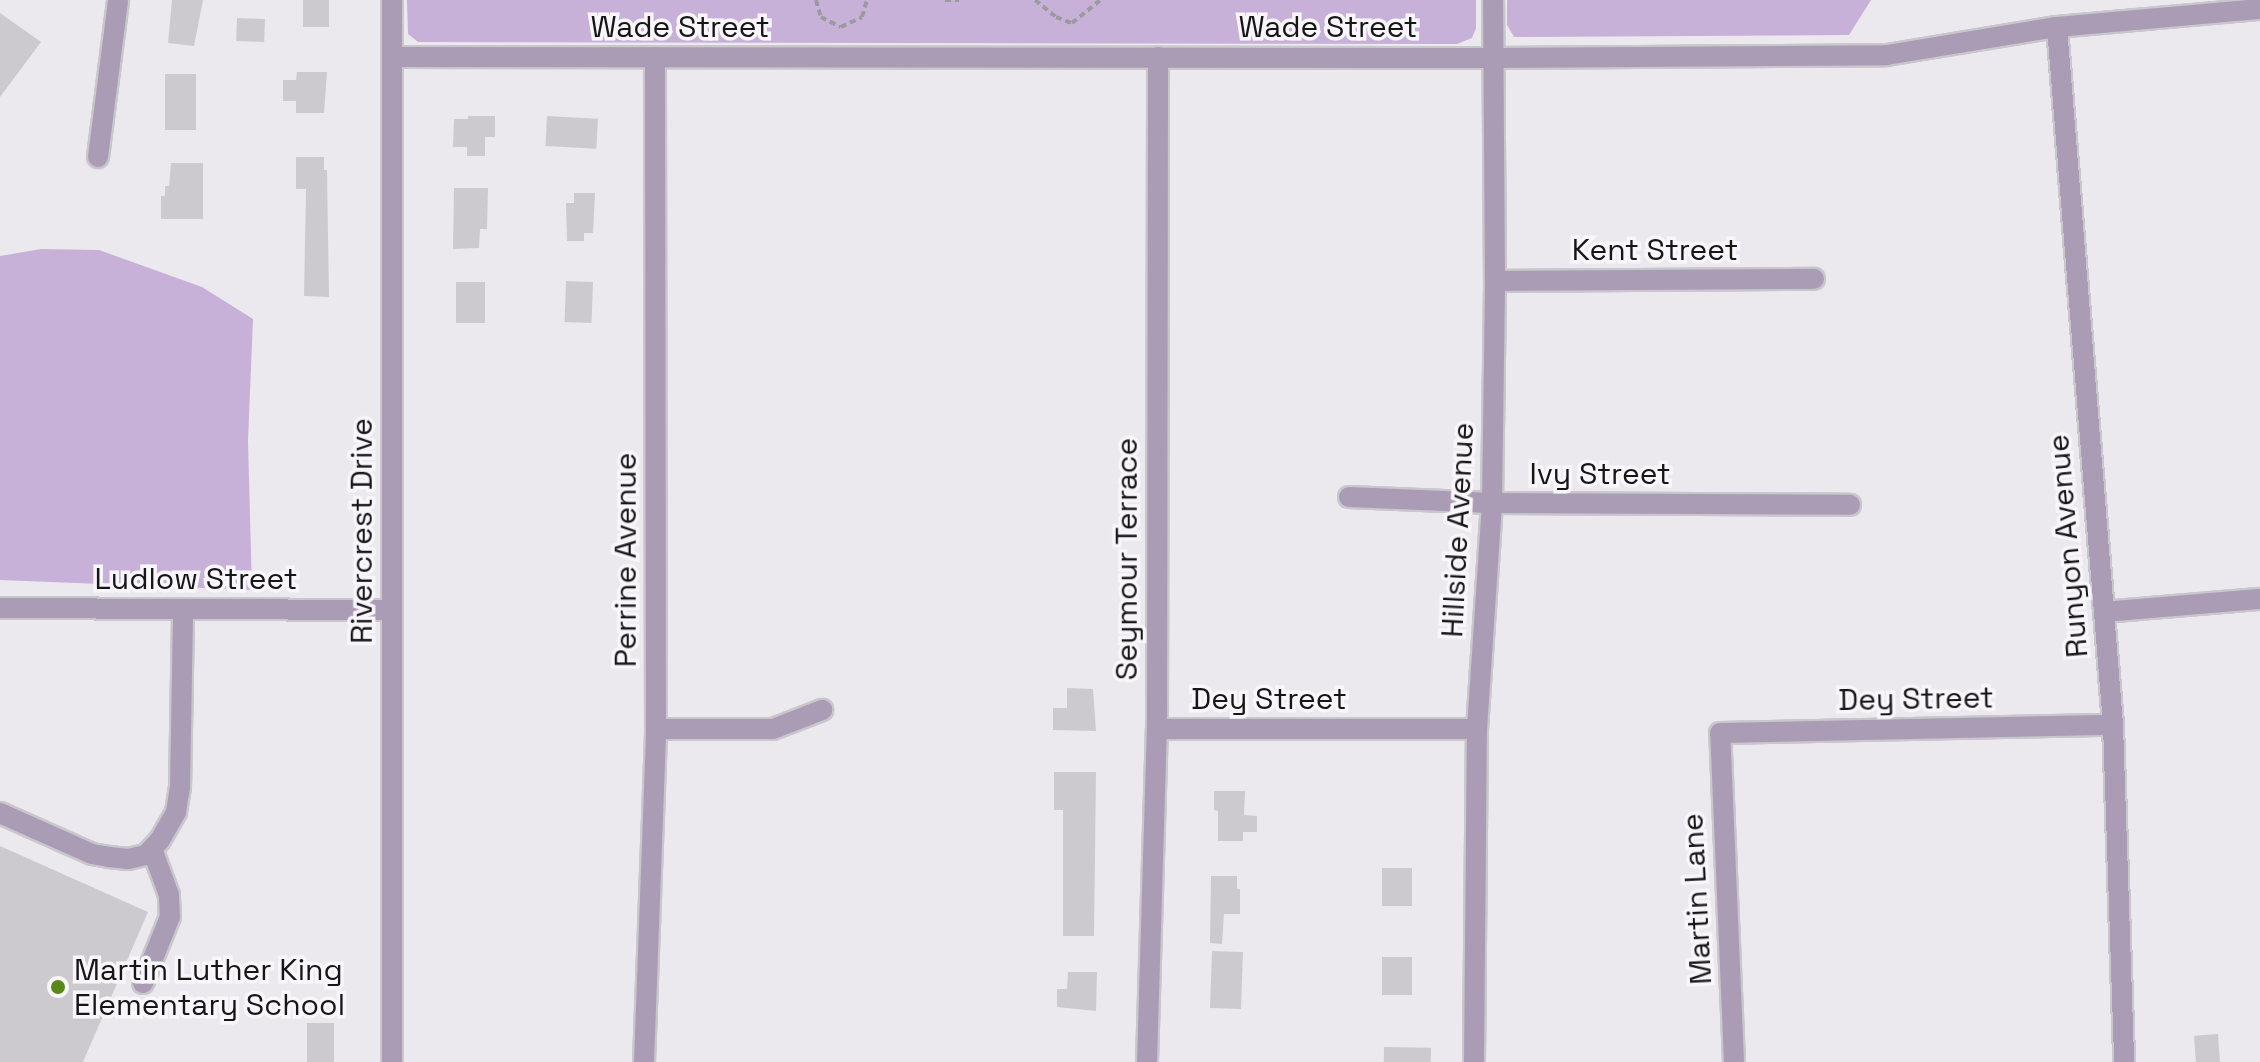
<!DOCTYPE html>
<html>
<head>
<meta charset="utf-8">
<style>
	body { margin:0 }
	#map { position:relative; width:2260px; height:1062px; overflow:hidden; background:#ebe9ee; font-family:"Space Grotesk",sans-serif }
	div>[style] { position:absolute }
	.green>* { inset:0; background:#c7b1d8 }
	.building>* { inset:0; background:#cdcacf; transform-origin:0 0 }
	.path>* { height:4px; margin-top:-2px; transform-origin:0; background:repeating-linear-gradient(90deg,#9b9a9e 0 6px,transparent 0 10px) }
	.roads { filter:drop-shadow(2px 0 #c9c7cc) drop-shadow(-2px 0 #c9c7cc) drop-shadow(0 2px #c9c7cc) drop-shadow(0 -2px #c9c7cc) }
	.minor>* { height:20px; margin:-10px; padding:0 10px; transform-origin:10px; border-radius:10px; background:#aa9cb5 }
	.dots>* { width:22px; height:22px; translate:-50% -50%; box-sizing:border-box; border:4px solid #f9f6fb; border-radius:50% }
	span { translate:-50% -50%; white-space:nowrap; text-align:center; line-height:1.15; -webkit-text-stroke:7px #f9f6fb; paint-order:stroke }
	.street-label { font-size:30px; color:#161617 }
	.poi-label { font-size:30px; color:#161617 }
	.left { translate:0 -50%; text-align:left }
</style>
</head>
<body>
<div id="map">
	<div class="green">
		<div style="clip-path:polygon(407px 0,1476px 0,1476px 28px,1472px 38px,1457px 44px,418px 42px,408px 34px)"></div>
		<div style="clip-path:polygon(1507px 0,1871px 0,1849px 35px,1514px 37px,1507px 25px)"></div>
		<div style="clip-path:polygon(41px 249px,99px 250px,202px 287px,253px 319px,248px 441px,252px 590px,0 580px,0 256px)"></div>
	</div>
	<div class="building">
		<div style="clip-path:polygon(172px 0,203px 0,194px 46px,168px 43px)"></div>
		<div style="left:303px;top:0;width:26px;height:27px"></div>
		<div style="clip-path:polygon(0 13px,41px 42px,0 97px)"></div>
		<div style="left:237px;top:18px;width:28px;height:23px;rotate:2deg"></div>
		<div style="clip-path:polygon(297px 72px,327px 72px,324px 113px,296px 113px,296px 101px,283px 101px,283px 80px,296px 80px)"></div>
		<div style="left:165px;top:74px;width:31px;height:56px"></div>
		<div style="clip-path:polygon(468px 116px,495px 116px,495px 137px,485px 137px,485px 156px,467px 156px,467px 147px,453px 147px,454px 119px,468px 119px)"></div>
		<div style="left:547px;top:116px;width:51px;height:30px;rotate:3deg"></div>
		<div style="clip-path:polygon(296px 157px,324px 157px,324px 170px,327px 170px,329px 297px,304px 296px,306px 189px,296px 189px)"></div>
		<div style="clip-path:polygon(171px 163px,203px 163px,203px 219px,161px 219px,161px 196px,165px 196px,165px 186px,169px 186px)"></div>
		<div style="clip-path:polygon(454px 188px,488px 188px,487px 229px,480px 229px,479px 248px,453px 249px)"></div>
		<div style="clip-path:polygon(574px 193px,595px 193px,593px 233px,584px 233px,584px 241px,567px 241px,566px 203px,574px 203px)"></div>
		<div style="left:566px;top:281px;width:27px;height:41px;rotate:2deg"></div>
		<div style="left:456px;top:282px;width:29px;height:41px"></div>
		<div style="clip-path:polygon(1067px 688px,1093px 689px,1096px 731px,1053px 730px,1053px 708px,1067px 708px)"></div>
		<div style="clip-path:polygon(1054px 772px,1096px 772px,1094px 936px,1063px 936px,1063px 810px,1054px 810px)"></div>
		<div style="clip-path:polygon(1214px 791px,1245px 791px,1244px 815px,1257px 816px,1257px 832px,1243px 832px,1243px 841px,1218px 841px,1218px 811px,1214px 810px)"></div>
		<div style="clip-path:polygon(0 846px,148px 912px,83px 1062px,0 1062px)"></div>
		<div style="left:1382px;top:868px;width:30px;height:38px"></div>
		<div style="clip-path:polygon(1211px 876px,1237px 876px,1237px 889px,1240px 889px,1240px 914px,1224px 914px,1222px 944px,1210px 943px)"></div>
		<div style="left:1212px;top:951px;width:31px;height:57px;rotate:2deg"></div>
		<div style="left:1382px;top:957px;width:30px;height:38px"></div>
		<div style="clip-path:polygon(1068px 972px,1097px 972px,1096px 1011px,1057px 1007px,1057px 989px,1067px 989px)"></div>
		<div style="left:307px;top:1023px;width:27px;height:39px"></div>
		<div style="left:2218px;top:1034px;width:28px;height:24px;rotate:86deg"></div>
		<div style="left:1384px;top:1047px;width:47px;height:15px;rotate:1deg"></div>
	</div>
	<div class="path">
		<div style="left:816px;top:0;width:18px;rotate:74deg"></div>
		<div style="left:821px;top:17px;width:22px;rotate:27deg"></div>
		<div style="left:841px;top:27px;width:23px;rotate:-25deg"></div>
		<div style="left:862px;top:17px;width:18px;rotate:-74deg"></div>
		<div style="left:945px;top:0;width:14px"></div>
		<div style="left:1035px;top:0;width:27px;rotate:39deg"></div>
		<div style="left:1056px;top:17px;width:17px;rotate:21deg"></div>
		<div style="left:1072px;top:23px;width:36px;rotate:-39deg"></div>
	</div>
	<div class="roads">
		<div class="minor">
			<div style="left:2057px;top:27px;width:700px;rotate:85.41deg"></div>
			<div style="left:2113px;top:725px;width:337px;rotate:88.1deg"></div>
			<div style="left:393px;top:57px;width:1100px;rotate:0.05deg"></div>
			<div style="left:1493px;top:58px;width:394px;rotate:-0.4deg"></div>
			<div style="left:1887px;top:55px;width:172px;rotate:-9.4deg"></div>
			<div style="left:2057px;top:27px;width:204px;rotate:-5.1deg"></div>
			<div style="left:98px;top:157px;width:158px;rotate:-82.7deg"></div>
			<div style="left:1495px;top:281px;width:319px;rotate:-0.4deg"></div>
			<div style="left:1349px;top:497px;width:143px;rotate:2.4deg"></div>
			<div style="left:1492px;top:503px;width:358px;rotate:0.3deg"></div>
			<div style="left:0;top:608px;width:391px;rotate:0.3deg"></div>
			<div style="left:2104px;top:612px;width:157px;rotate:-4.8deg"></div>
			<div style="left:656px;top:729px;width:117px"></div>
			<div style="left:773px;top:729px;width:53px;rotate:-21.2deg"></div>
			<div style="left:1157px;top:729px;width:320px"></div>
			<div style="left:0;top:813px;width:101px;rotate:24deg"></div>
			<div style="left:92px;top:854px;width:17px;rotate:10deg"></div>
			<div style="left:109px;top:857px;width:19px;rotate:6deg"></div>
			<div style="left:128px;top:859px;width:18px;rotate:-13deg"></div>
			<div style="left:146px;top:855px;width:21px;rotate:-47deg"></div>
			<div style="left:160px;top:840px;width:32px;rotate:-60deg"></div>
			<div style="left:176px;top:812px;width:24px;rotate:-81deg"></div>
			<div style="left:180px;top:788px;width:179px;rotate:-89deg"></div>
			<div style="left:143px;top:983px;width:71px;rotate:-67.8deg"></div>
			<div style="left:170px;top:917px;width:22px;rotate:-93deg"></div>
			<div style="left:169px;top:895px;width:49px;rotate:-110.3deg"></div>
			<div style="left:392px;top:1062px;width:1062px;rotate:-90deg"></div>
			<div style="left:644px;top:1062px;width:333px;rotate:-87.9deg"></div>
			<div style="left:656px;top:729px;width:672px;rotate:-90.09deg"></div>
			<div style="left:1147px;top:1062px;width:333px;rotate:-88.3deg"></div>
			<div style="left:1157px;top:729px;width:672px;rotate:-89.91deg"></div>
			<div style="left:1474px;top:1062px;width:333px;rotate:-89.5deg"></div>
			<div style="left:1477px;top:729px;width:226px;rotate:-86.2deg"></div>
			<div style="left:1492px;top:503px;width:222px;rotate:-89.2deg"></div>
			<div style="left:1495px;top:281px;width:281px;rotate:-90.4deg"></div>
			<div style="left:1734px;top:1062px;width:329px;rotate:-92.4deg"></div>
			<div style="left:1720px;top:733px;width:393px;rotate:-1.2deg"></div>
		</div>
	</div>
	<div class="dots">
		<div style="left:58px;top:987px;background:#598718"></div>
	</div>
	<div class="street-label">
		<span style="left:680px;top:27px">Wade Street</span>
		<span style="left:1328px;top:27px">Wade Street</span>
		<span style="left:1655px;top:250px">Kent Street</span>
		<span style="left:1600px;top:474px">Ivy Street</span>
		<span style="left:1458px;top:530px;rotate:-87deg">Hillside Avenue</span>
		<span style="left:362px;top:531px;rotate:-90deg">Rivercrest Drive</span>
		<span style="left:2068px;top:546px;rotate:-95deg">Runyon Avenue</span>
		<span style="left:1127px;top:559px;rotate:-90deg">Seymour Terrace</span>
		<span style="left:626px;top:560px;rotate:-90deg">Perrine Avenue</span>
		<span style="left:196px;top:579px">Ludlow Street</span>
		<span style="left:1269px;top:699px">Dey Street</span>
		<span style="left:1916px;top:699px;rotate:-1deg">Dey Street</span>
		<span style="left:1697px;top:899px;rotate:-93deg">Martin Lane</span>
	</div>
	<div class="poi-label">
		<span class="left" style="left:74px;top:987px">Martin Luther King<br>Elementary School</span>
	</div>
</div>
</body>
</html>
